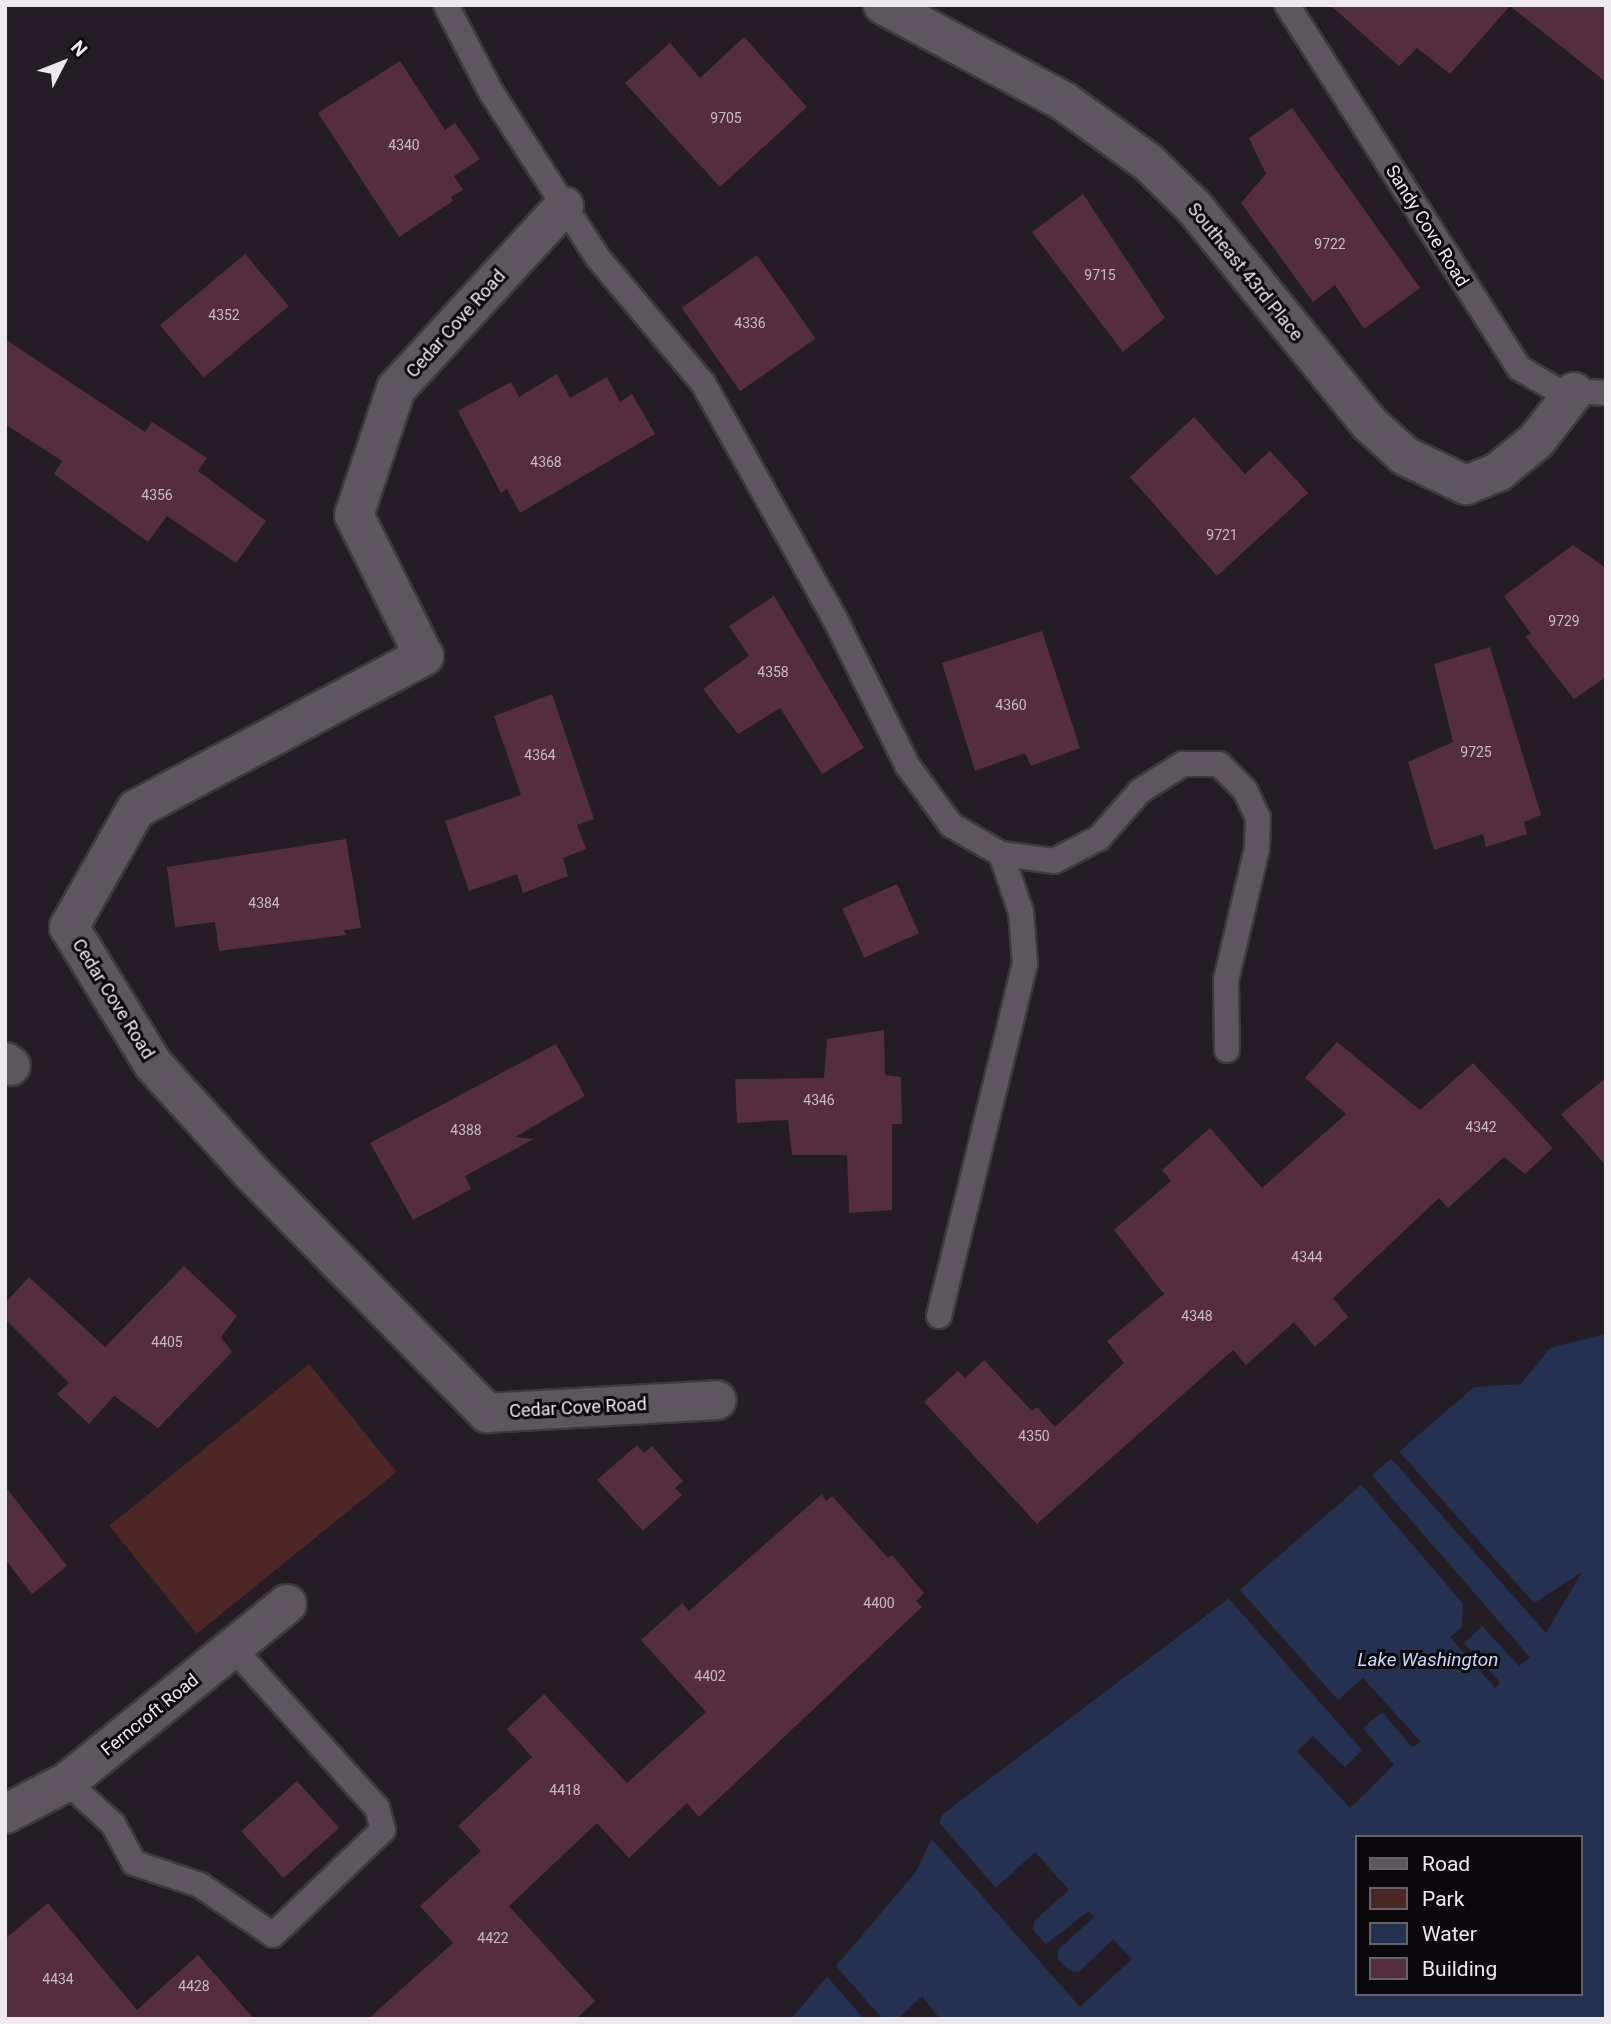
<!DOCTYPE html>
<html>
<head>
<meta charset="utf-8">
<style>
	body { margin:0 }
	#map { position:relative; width:1611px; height:2024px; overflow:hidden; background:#241d25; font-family:Roboto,sans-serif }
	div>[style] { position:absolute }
	.green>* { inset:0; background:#4d2626; transform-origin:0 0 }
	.water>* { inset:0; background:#253151 }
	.pier>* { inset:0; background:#241d25 }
	.building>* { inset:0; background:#542e3f; transform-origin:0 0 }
	.roads { filter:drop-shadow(2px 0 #3e393f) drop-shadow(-2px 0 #3e393f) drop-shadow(0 2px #3e393f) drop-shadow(0 -2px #3e393f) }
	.service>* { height:24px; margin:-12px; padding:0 12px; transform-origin:12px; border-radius:12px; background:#5e565f }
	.minor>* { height:38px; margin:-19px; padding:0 19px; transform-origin:19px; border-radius:19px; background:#5e565f }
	span { translate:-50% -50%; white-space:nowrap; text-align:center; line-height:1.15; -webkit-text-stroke:6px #0b080c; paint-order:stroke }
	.number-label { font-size:14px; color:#c8bac2 }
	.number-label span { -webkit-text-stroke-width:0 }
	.street-label { font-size:18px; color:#eee9ee }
	.water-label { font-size:19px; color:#c8d8fe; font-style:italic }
	.frame { position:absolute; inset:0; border:7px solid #eee9ee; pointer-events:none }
	.legend { position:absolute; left:1355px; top:1835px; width:228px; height:161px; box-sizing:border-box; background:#0b080c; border:2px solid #666266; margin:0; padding:9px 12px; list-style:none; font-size:21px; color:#eee9ee }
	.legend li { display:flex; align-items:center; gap:14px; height:35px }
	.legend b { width:35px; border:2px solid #666266 }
	.north { position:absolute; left:28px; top:28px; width:70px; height:70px; -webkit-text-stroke:5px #0b080c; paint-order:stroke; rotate:48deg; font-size:19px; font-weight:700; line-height:28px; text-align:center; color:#eee9ee }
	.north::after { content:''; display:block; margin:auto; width:24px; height:32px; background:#eee9ee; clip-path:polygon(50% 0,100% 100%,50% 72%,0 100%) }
</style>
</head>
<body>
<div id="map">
	<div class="green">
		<div style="left:309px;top:1364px;width:139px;height:257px;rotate:51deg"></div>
	</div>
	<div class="water">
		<div style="clip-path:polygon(evenodd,1606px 1334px,1606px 2019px,791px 2019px,916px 1872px,943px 1814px,1236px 1593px,1474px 1387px,1521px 1384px,1550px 1348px,1606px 1334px,1357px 1837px,1581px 1837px,1581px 1994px,1357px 1994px,1357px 1837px)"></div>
	</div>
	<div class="pier">
		<div style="clip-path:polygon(1397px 1449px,1534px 1603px,1582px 1572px,1546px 1633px,1389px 1456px)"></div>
		<div style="clip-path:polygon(1370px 1473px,1530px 1657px,1519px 1666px,1482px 1626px,1464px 1643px,1500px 1682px,1495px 1688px,1450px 1637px,1462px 1627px,1463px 1604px,1360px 1483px)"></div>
		<div style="clip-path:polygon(1240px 1590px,1338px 1700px,1363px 1678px,1421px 1742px,1412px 1747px,1382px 1712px,1363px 1728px,1394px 1765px,1350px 1808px,1297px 1751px,1313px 1736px,1345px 1767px,1362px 1750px,1229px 1599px)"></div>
		<div style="clip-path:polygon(936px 1819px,996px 1888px,1035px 1852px,1069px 1890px,1034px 1921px,1033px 1930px,1046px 1944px,1089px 1911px,1094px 1917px,1058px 1950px,1058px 1959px,1070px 1971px,1079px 1972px,1113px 1939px,1132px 1959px,1080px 2007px,929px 1836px)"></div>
		<div style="clip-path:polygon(834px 1964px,883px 2019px,864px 2019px,825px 1974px)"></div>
		<div style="clip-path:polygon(922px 1996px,940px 2019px,898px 2019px)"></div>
	</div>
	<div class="building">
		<div style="clip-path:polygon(1330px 5px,1606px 5px,1606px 82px,1510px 6px,1450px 74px,1417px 48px,1399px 66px)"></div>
		<div style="clip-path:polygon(744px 37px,807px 107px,720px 187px,625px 83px,670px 43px,700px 78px)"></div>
		<div style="clip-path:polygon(400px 61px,445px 130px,455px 123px,480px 159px,454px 176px,463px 190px,451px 197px,453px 201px,399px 237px,318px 113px)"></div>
		<div style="clip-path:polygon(1292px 108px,1420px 288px,1364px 329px,1335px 285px,1313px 302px,1241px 203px,1266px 174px,1249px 138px)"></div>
		<div style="clip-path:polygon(1083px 194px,1165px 318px,1123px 352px,1032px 232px)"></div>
		<div style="left:245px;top:254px;width:68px;height:111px;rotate:50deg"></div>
		<div style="left:757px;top:255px;width:102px;height:92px;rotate:55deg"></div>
		<div style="clip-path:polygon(5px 339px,145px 432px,152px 422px,207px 458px,198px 471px,266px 521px,236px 563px,167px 516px,148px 542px,54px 474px,62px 461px,5px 424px)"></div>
		<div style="clip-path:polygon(557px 374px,570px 398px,607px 377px,620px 402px,632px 394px,655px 434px,520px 513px,507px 489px,501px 493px,458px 411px,511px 382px,519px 397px)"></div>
		<div style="clip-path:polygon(1194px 417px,1245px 474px,1270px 451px,1308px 493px,1217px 576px,1130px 477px)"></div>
		<div style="clip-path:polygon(1573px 545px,1606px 568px,1606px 677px,1574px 699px,1525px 636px,1531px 634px,1504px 596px)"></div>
		<div style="clip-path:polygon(774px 596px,864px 748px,822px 774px,780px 708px,738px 734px,703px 689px,749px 656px,729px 626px)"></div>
		<div style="clip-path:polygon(1042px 631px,1080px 748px,1031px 766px,1025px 753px,975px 771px,942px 663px)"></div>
		<div style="clip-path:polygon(1490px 647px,1541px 815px,1524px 822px,1527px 834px,1486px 847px,1483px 834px,1434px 850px,1408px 762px,1453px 742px,1434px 664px)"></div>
		<div style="clip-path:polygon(552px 694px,594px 819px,577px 825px,586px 849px,563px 858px,568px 876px,523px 893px,517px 874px,469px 891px,445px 821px,521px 795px,494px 716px)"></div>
		<div style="clip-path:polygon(346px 839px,361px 928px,344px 930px,346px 935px,219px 951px,215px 922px,175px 927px,167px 867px)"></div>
		<div style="left:897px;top:884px;width:54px;height:60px;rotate:66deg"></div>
		<div style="clip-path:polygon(884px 1030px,885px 1075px,901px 1077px,902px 1124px,892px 1124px,892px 1210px,849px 1213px,847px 1155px,792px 1155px,788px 1120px,737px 1123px,735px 1079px,824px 1078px,827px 1039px)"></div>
		<div style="clip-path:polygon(1337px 1042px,1420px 1110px,1473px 1063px,1553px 1148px,1525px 1174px,1504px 1157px,1448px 1208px,1439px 1198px,1333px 1298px,1348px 1317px,1315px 1347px,1294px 1322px,1246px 1365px,1233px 1350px,1037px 1524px,924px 1402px,958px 1371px,965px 1378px,984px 1360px,1032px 1411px,1037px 1407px,1055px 1427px,1124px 1363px,1107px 1341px,1164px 1294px,1114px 1230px,1171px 1181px,1162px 1170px,1210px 1128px,1262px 1188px,1346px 1114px,1305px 1078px)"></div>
		<div style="clip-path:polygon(556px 1044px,585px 1096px,515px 1137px,534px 1139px,465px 1176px,471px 1189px,413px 1220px,370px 1143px)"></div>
		<div style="clip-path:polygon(1606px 1078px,1606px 1166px,1561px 1114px)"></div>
		<div style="clip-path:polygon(184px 1266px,237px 1316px,221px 1337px,232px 1352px,158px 1428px,114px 1396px,89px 1424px,57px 1394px,69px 1383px,5px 1319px,5px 1303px,29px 1277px,105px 1347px)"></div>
		<div style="clip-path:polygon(637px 1445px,644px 1453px,652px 1446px,683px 1481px,675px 1488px,682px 1495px,643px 1531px,597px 1480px)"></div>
		<div style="clip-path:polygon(5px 1486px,67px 1566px,32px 1594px,5px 1559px)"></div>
		<div style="clip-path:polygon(822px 1494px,826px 1501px,832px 1496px,888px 1558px,892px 1555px,924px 1593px,916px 1601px,922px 1607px,699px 1817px,687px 1803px,629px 1858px,597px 1823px,509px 1906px,595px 2001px,576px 2019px,368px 2019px,453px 1943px,420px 1906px,481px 1851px,458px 1826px,532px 1757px,507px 1729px,544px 1694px,627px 1783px,706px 1712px,641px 1640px,682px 1603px,689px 1611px)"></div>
		<div style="left:297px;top:1781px;width:63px;height:75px;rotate:48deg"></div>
		<div style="clip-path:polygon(48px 1903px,137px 2010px,198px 1955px,254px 2019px,5px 2019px,5px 1939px)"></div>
	</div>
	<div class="roads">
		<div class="service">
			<div style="left:446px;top:5px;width:98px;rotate:62.7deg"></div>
			<div style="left:491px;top:92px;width:197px;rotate:57.2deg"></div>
			<div style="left:598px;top:258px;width:163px;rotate:50deg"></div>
			<div style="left:703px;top:383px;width:268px;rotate:60.8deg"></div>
			<div style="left:834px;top:617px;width:165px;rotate:63.7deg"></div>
			<div style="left:907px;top:765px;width:74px;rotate:53.7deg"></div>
			<div style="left:951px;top:825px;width:58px;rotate:30.1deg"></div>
			<div style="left:1001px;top:854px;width:53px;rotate:7.5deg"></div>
			<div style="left:1054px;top:861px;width:51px;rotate:-27.1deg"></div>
			<div style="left:1099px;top:838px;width:62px;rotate:-48.9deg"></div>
			<div style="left:1140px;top:791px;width:51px;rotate:-32.1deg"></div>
			<div style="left:1183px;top:764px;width:36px"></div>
			<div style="left:1219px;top:764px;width:37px;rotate:45deg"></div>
			<div style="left:1245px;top:790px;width:31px;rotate:65deg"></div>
			<div style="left:1258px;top:818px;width:30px;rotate:92deg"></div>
			<div style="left:1257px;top:848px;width:136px;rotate:103.2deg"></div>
			<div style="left:1226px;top:980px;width:70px;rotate:89.2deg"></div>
			<div style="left:1287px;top:5px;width:431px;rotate:57.4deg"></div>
			<div style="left:1519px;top:368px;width:44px;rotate:30.1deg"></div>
			<div style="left:1557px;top:390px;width:49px;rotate:3.5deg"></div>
			<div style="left:939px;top:1316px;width:363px;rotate:-76.3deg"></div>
			<div style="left:1025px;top:963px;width:51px;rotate:-94.5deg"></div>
			<div style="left:1021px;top:912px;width:61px;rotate:-109deg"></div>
			<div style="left:67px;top:1782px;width:62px;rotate:42.4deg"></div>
			<div style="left:113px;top:1824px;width:44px;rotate:61.7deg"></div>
			<div style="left:134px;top:1863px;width:70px;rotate:18.4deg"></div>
			<div style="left:200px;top:1885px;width:88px;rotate:34.4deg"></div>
			<div style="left:273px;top:1935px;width:152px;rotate:-43.7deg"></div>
			<div style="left:383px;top:1830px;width:23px;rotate:-105deg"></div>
			<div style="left:377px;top:1808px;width:215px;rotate:-132deg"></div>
		</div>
		<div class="minor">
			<div style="left:883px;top:5px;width:203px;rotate:28deg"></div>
			<div style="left:1062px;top:100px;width:107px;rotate:35.9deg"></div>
			<div style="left:1149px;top:163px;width:63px;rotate:44.4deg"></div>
			<div style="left:1194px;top:207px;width:279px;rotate:51deg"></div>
			<div style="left:1370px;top:424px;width:47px;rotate:42.4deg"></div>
			<div style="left:1405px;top:456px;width:68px;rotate:25.4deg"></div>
			<div style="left:1466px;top:485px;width:35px;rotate:-22deg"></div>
			<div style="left:1498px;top:472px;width:49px;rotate:-39.2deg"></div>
			<div style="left:1536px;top:441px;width:62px;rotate:-52.2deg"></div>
			<div style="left:564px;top:206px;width:248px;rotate:132.6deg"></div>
			<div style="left:396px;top:389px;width:133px;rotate:108.4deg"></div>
			<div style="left:354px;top:515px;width:157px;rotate:63.6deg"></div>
			<div style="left:424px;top:656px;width:326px;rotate:152deg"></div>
			<div style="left:136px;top:809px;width:136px;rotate:119.6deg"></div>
			<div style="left:69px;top:927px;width:161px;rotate:58.5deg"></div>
			<div style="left:153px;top:1064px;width:144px;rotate:47.8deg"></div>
			<div style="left:250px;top:1171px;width:339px;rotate:45.6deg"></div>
			<div style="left:487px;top:1413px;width:230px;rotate:-3.2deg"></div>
			<div style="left:5px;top:1062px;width:7px;rotate:34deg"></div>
			<div style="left:5px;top:1814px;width:70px;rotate:-27.3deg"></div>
			<div style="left:67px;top:1782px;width:283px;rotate:-39deg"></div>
		</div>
	</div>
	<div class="number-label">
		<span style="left:726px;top:118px">9705</span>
		<span style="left:404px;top:145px">4340</span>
		<span style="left:1330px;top:244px">9722</span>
		<span style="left:1100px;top:275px">9715</span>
		<span style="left:224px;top:315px">4352</span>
		<span style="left:750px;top:323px">4336</span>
		<span style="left:546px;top:462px">4368</span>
		<span style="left:157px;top:495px">4356</span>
		<span style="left:1222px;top:535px">9721</span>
		<span style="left:1564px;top:621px">9729</span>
		<span style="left:773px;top:672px">4358</span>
		<span style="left:1011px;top:705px">4360</span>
		<span style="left:1476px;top:752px">9725</span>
		<span style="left:540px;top:755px">4364</span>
		<span style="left:264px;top:903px">4384</span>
		<span style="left:819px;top:1100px">4346</span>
		<span style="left:1481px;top:1127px">4342</span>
		<span style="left:466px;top:1130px">4388</span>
		<span style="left:1307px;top:1257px">4344</span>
		<span style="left:1197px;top:1316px">4348</span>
		<span style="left:167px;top:1342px">4405</span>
		<span style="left:1034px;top:1436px">4350</span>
		<span style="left:879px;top:1603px">4400</span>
		<span style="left:710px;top:1676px">4402</span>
		<span style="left:565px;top:1790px">4418</span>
		<span style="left:493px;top:1938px">4422</span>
		<span style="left:58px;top:1979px">4434</span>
		<span style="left:194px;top:1986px">4428</span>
	</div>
	<div class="street-label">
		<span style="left:1427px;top:226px;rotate:58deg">Sandy Cove Road</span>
		<span style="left:1245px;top:272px;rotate:51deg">Southeast 43rd Place</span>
		<span style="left:456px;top:324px;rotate:-48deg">Cedar Cove Road</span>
		<span style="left:113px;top:999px;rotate:58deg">Cedar Cove Road</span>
		<span style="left:578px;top:1408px;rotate:-3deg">Cedar Cove Road</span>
		<span style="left:150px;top:1715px;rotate:-39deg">Ferncroft Road</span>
	</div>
	<div class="water-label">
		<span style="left:1428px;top:1660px">Lake Washington</span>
	</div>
	<div class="frame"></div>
	<ul class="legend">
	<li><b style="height:9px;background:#5e565f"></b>Road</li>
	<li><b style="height:19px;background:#4d2626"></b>Park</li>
	<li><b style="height:19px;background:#253151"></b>Water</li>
	<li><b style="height:19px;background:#542e3f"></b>Building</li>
	</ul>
	<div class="north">N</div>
</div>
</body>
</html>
